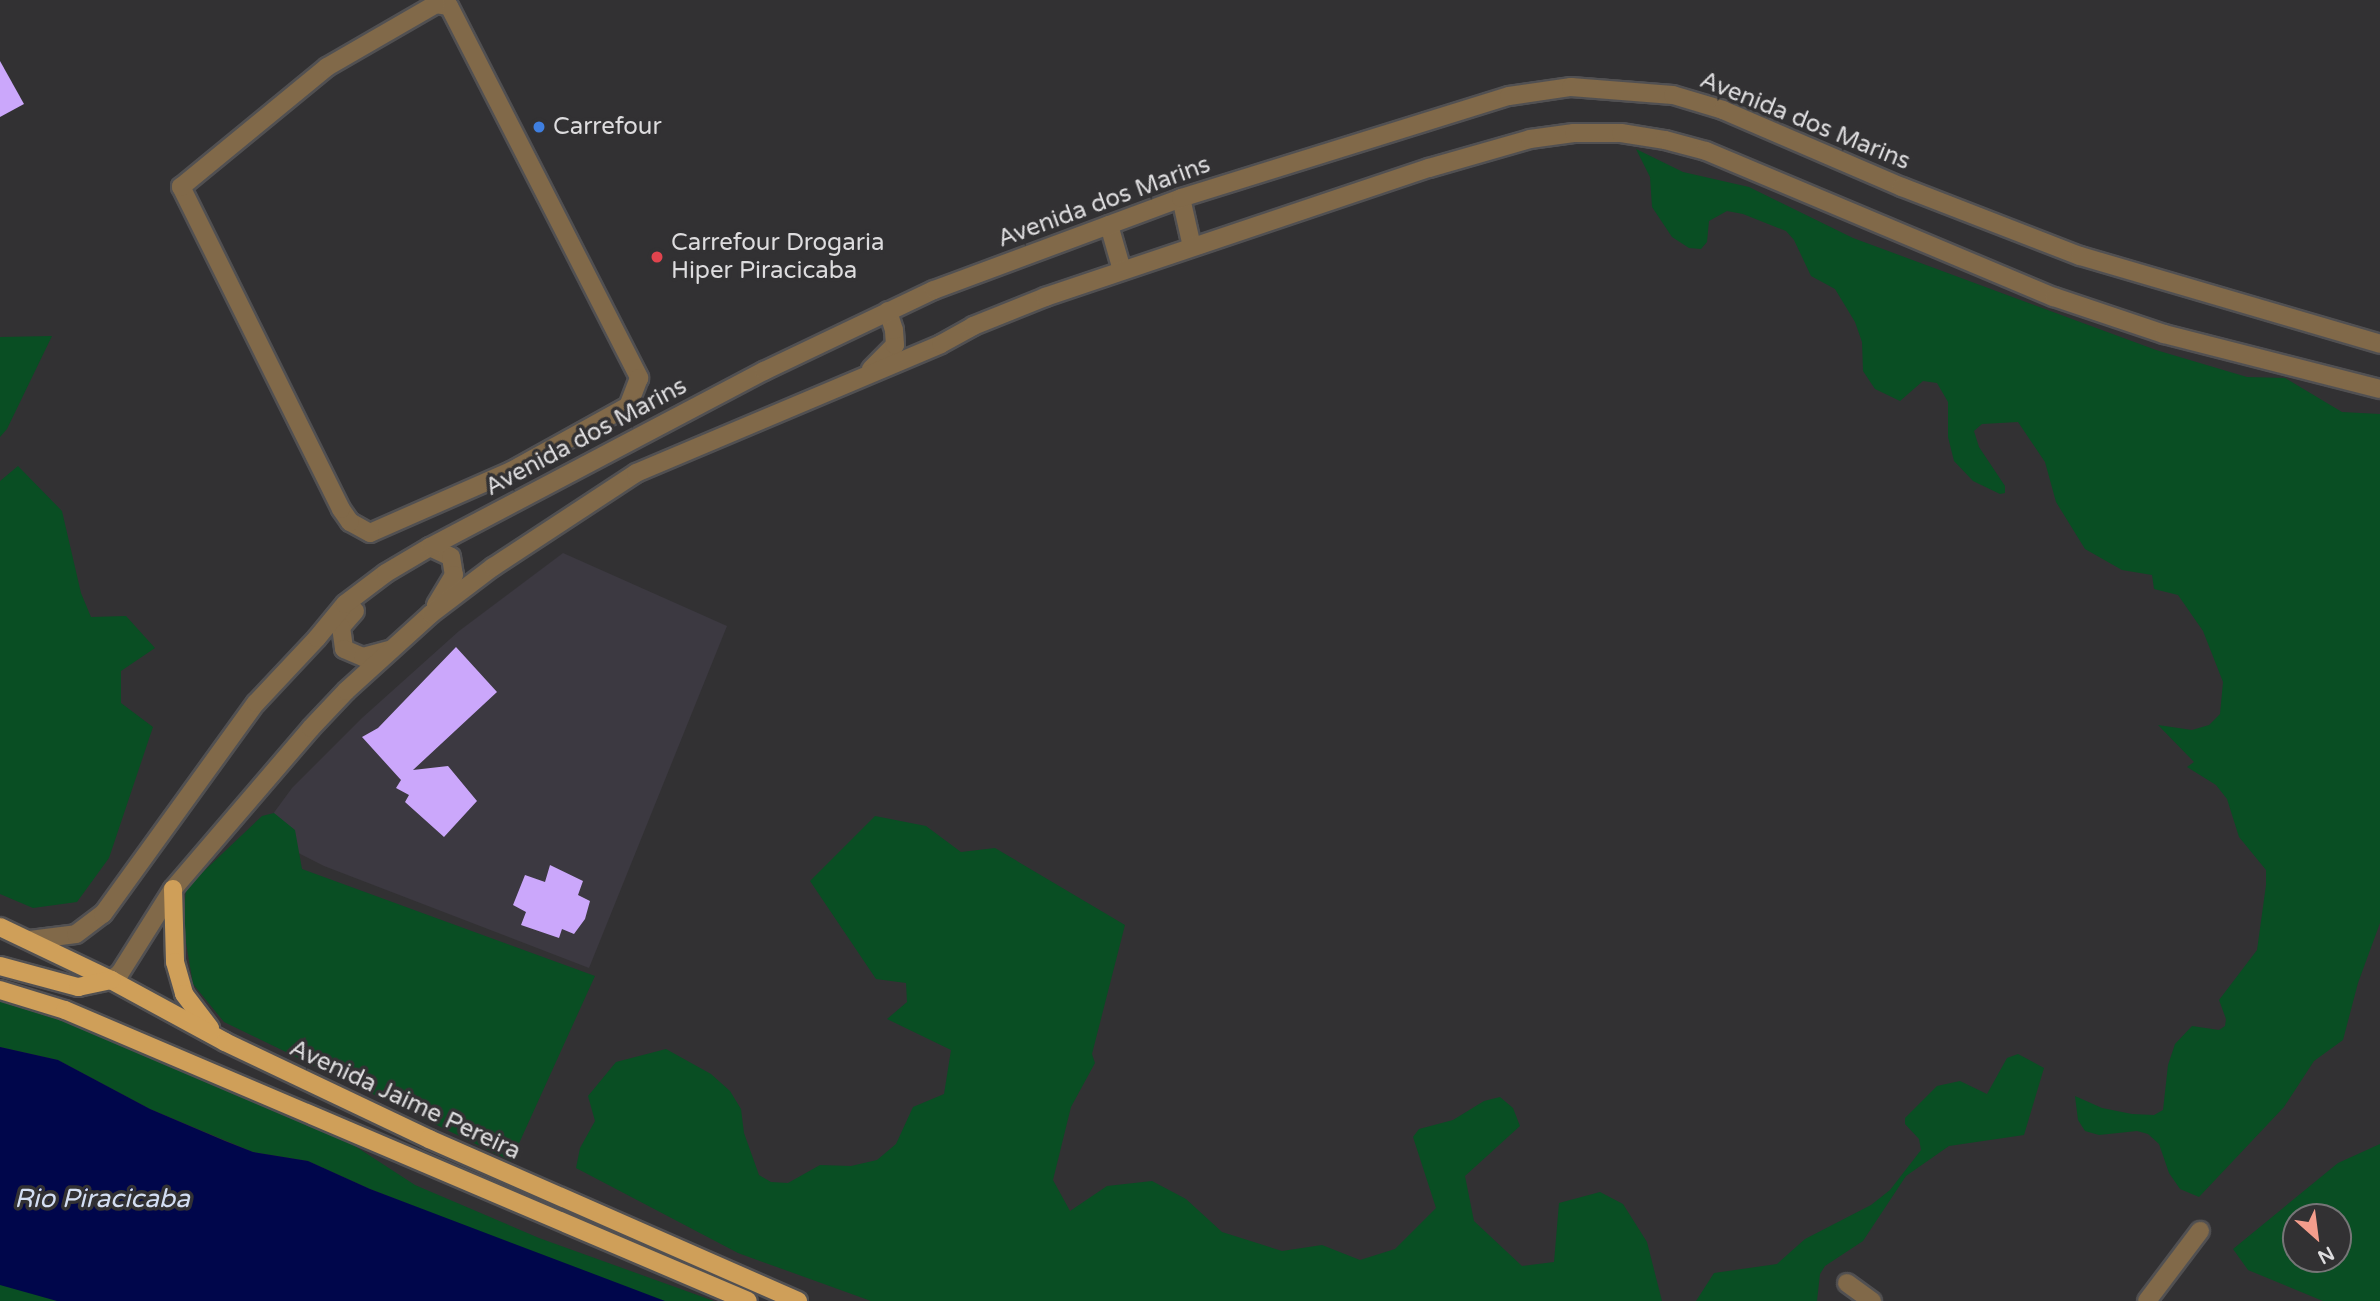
<!DOCTYPE html>
<html>
<head>
<meta charset="utf-8">
<style>
	body { margin:0 }
	#map { position:relative; width:2380px; height:1301px; overflow:hidden; background:#323133; font-family:"Varela Round",sans-serif }
	div>[style] { position:absolute }
	.built>* { inset:0; background:#3c3941 }
	.green>* { inset:0; background:#094e23 }
	.water>* { inset:0; background:#00064b }
	.building>* { inset:0; background:#cba7fb }
	.roads { filter:drop-shadow(2px 0 #515052) drop-shadow(-2px 0 #515052) drop-shadow(0 2px #515052) drop-shadow(0 -2px #515052) }
	.minor>* { height:18px; margin:-9px; padding:0 9px; transform-origin:9px; border-radius:9px; background:#816949 }
	.major>* { height:18px; margin:-9px; padding:0 9px; transform-origin:9px; border-radius:9px; background:#cf9f59 }
	.dots>* { width:19px; height:19px; translate:-50% -50%; box-sizing:border-box; border:4px solid #323133; border-radius:50% }
	span { translate:-50% -50%; white-space:nowrap; text-align:center; line-height:1.15; -webkit-text-stroke:7px #323133; paint-order:stroke }
	.street-label { font-size:24px; color:#dddcde }
	.poi-label { font-size:24px; color:#dddcde }
	.left { translate:0 -50%; text-align:left }
	.water-label { font-size:26px; color:#d3def3; font-style:italic }
	.north { position:absolute; left:2282px; top:1203px; width:70px; height:70px; box-sizing:border-box; background:#323133; border:2px solid #767577; border-radius:50%; rotate:152deg; font-size:19px; font-weight:700; line-height:28px; text-align:center; color:#dddcde }
	.north::after { content:''; display:block; margin:auto; width:24px; height:32px; background:#f49d8c; clip-path:polygon(50% 0,100% 100%,50% 72%,0 100%) }
</style>
</head>
<body>
<div id="map">
	<div class="built">
		<div style="clip-path:polygon(563px 553px,727px 626px,589px 968px,324px 866px,259px 833px,292px 788px,362px 718px,459px 631px)"></div>
	</div>
	<div class="green">
		<div style="clip-path:polygon(1636px 149px,1683px 172px,1749px 187px,1853px 238px,2156px 350px,2247px 377px,2285px 378px,2342px 412px,2380px 414px,2380px 923px,2358px 983px,2343px 1040px,2314px 1061px,2284px 1107px,2199px 1197px,2180px 1189px,2169px 1173px,2159px 1144px,2148px 1134px,2137px 1131px,2099px 1135px,2085px 1131px,2078px 1120px,2075px 1096px,2102px 1108px,2132px 1114px,2154px 1115px,2163px 1110px,2168px 1065px,2175px 1044px,2192px 1026px,2219px 1030px,2225px 1026px,2226px 1019px,2219px 1000px,2257px 950px,2266px 885px,2266px 870px,2239px 837px,2227px 799px,2216px 785px,2187px 767px,2194px 762px,2158px 725px,2192px 730px,2209px 725px,2220px 714px,2223px 682px,2203px 631px,2178px 595px,2154px 589px,2152px 575px,2122px 570px,2085px 549px,2056px 502px,2045px 462px,2018px 422px,1982px 424px,1974px 431px,1979px 447px,2005px 486px,2005px 493px,2000px 494px,1973px 481px,1954px 461px,1948px 437px,1948px 402px,1937px 383px,1923px 381px,1900px 401px,1875px 389px,1863px 371px,1862px 342px,1855px 322px,1835px 289px,1811px 276px,1794px 240px,1786px 231px,1743px 214px,1727px 211px,1709px 221px,1707px 242px,1701px 249px,1689px 248px,1672px 237px,1652px 207px,1650px 177px)"></div>
		<div style="clip-path:polygon(52px 336px,7px 429px,0 437px,0 337px)"></div>
		<div style="clip-path:polygon(18px 466px,62px 511px,81px 593px,91px 617px,126px 616px,155px 648px,121px 671px,121px 703px,153px 727px,109px 858px,77px 902px,33px 908px,0 894px,0 481px)"></div>
		<div style="clip-path:polygon(274px 813px,295px 830px,302px 869px,595px 976px,511px 1161px,224px 1022px,193px 984px,183px 925px,186px 888px,262px 816px)"></div>
		<div style="clip-path:polygon(875px 816px,926px 826px,961px 852px,995px 848px,1125px 925px,1092px 1054px,1095px 1063px,1071px 1107px,1053px 1180px,1070px 1211px,1107px 1186px,1152px 1181px,1186px 1199px,1222px 1232px,1282px 1251px,1322px 1245px,1360px 1260px,1395px 1249px,1436px 1208px,1413px 1137px,1419px 1129px,1453px 1120px,1484px 1101px,1500px 1097px,1513px 1108px,1520px 1126px,1465px 1176px,1474px 1221px,1522px 1266px,1554px 1262px,1559px 1203px,1600px 1192px,1623px 1204px,1647px 1242px,1662px 1301px,871px 1301px,738px 1253px,576px 1168px,580px 1148px,595px 1121px,588px 1096px,616px 1062px,666px 1049px,711px 1074px,730px 1091px,741px 1109px,744px 1133px,759px 1175px,771px 1182px,788px 1183px,820px 1165px,851px 1166px,877px 1160px,896px 1144px,913px 1107px,944px 1094px,951px 1050px,887px 1019px,907px 1002px,906px 983px,876px 979px,810px 881px)"></div>
		<div style="clip-path:polygon(0 997px,64px 1018px,321px 1124px,415px 1185px,539px 1238px,714px 1301px,656px 1301px,370px 1189px,308px 1161px,253px 1152px,150px 1109px,58px 1060px,0 1047px)"></div>
		<div style="clip-path:polygon(2018px 1054px,2044px 1068px,2024px 1135px,1949px 1146px,1906px 1176px,1863px 1241px,1825px 1266px,1820px 1274px,1817px 1301px,1696px 1301px,1714px 1273px,1777px 1264px,1805px 1239px,1871px 1205px,1890px 1190px,1921px 1150px,1919px 1139px,1905px 1124px,1905px 1118px,1937px 1086px,1960px 1081px,1987px 1094px,2007px 1058px)"></div>
		<div style="clip-path:polygon(evenodd,2380px 1144px,2380px 1301px,2323px 1301px,2248px 1270px,2233px 1249px,2338px 1163px,2380px 1144px,2296px 1217px,2338px 1217px,2338px 1259px,2296px 1259px,2296px 1217px)"></div>
		<div style="clip-path:polygon(0 1280px,79px 1301px,0 1301px)"></div>
	</div>
	<div class="water">
		<div style="clip-path:polygon(0 1047px,58px 1060px,150px 1109px,225px 1141px,253px 1152px,308px 1161px,370px 1189px,665px 1301px,57px 1301px,0 1285px)"></div>
	</div>
	<div class="building">
		<div style="clip-path:polygon(0 61px,24px 104px,0 117px)"></div>
		<div style="clip-path:polygon(456px 647px,497px 692px,413px 770px,448px 766px,477px 801px,444px 837px,405px 802px,409px 795px,396px 788px,401px 780px,362px 737px,378px 728px)"></div>
		<div style="clip-path:polygon(550px 865px,583px 881px,578px 895px,590px 901px,585px 919px,574px 934px,562px 929px,559px 938px,521px 925px,526px 912px,513px 905px,525px 875px,545px 882px)"></div>
	</div>
	<div class="roads">
		<div class="minor">
			<div style="left:436px;top:4px;width:13px;rotate:9deg"></div>
			<div style="left:449px;top:6px;width:418px;rotate:62.9deg"></div>
			<div style="left:639px;top:378px;width:30px;rotate:111deg"></div>
			<div style="left:628px;top:406px;width:134px;rotate:150.9deg"></div>
			<div style="left:511px;top:471px;width:154px;rotate:156.3deg"></div>
			<div style="left:370px;top:533px;width:23px;rotate:-151deg"></div>
			<div style="left:350px;top:522px;width:16px;rotate:-125deg"></div>
			<div style="left:341px;top:509px;width:360px;rotate:-116.4deg"></div>
			<div style="left:181px;top:187px;width:189px;rotate:-39.4deg"></div>
			<div style="left:327px;top:67px;width:126px;rotate:-30deg"></div>
			<div style="left:1181px;top:198px;width:50px;rotate:77.3deg"></div>
			<div style="left:1109px;top:225px;width:47px;rotate:73.9deg"></div>
			<div style="left:871px;top:369px;width:34px;rotate:-45deg"></div>
			<div style="left:895px;top:345px;width:15px;rotate:-94deg"></div>
			<div style="left:894px;top:330px;width:20px;rotate:-108deg"></div>
			<div style="left:430px;top:547px;width:23px;rotate:25deg"></div>
			<div style="left:451px;top:557px;width:18px;rotate:81deg"></div>
			<div style="left:454px;top:575px;width:35px;rotate:121deg"></div>
			<div style="left:355px;top:611px;width:21px;rotate:131deg"></div>
			<div style="left:341px;top:627px;width:22px;rotate:82deg"></div>
			<div style="left:344px;top:649px;width:21px;rotate:23deg"></div>
			<div style="left:363px;top:657px;width:27px;rotate:-15deg"></div>
			<div style="left:30px;top:940px;width:46px;rotate:-7.4deg"></div>
			<div style="left:76px;top:934px;width:34px;rotate:-37deg"></div>
			<div style="left:103px;top:914px;width:261px;rotate:-54.1deg"></div>
			<div style="left:256px;top:703px;width:89px;rotate:-46.8deg"></div>
			<div style="left:317px;top:638px;width:44px;rotate:-50.5deg"></div>
			<div style="left:345px;top:604px;width:51px;rotate:-37.1deg"></div>
			<div style="left:386px;top:573px;width:51px;rotate:-30.6deg"></div>
			<div style="left:430px;top:547px;width:378px;rotate:-27.8deg"></div>
			<div style="left:764px;top:371px;width:188px;rotate:-25.5deg"></div>
			<div style="left:934px;top:290px;width:264px;rotate:-20.4deg"></div>
			<div style="left:1181px;top:198px;width:343px;rotate:-17.3deg"></div>
			<div style="left:1509px;top:96px;width:63px;rotate:-8.3deg"></div>
			<div style="left:1571px;top:87px;width:102px;rotate:4.5deg"></div>
			<div style="left:1673px;top:95px;width:52px;rotate:16.7deg"></div>
			<div style="left:1723px;top:110px;width:195px;rotate:23.3deg"></div>
			<div style="left:1902px;top:187px;width:191px;rotate:21.2deg"></div>
			<div style="left:2080px;top:256px;width:313px;rotate:16.3deg"></div>
			<div style="left:111px;top:980px;width:11px;rotate:-38deg"></div>
			<div style="left:120px;top:973px;width:99px;rotate:-57.8deg"></div>
			<div style="left:173px;top:889px;width:212px;rotate:-49.4deg"></div>
			<div style="left:311px;top:728px;width:51px;rotate:-46.6deg"></div>
			<div style="left:346px;top:691px;width:115px;rotate:-42.2deg"></div>
			<div style="left:431px;top:614px;width:78px;rotate:-37.2deg"></div>
			<div style="left:493px;top:567px;width:171px;rotate:-33.3deg"></div>
			<div style="left:636px;top:473px;width:331px;rotate:-22.9deg"></div>
			<div style="left:941px;top:344px;width:37px;rotate:-29deg"></div>
			<div style="left:973px;top:326px;width:78px;rotate:-21.9deg"></div>
			<div style="left:1045px;top:297px;width:405px;rotate:-18.6deg"></div>
			<div style="left:1429px;top:168px;width:105px;rotate:-16deg"></div>
			<div style="left:1530px;top:139px;width:44px;rotate:-7.8deg"></div>
			<div style="left:1574px;top:133px;width:47px"></div>
			<div style="left:1621px;top:133px;width:45px;rotate:9deg"></div>
			<div style="left:1665px;top:140px;width:42px;rotate:15deg"></div>
			<div style="left:1706px;top:151px;width:377px;rotate:22.8deg"></div>
			<div style="left:2054px;top:297px;width:116px;rotate:18.6deg"></div>
			<div style="left:2164px;top:334px;width:223px;rotate:14.3deg"></div>
			<div style="left:1847px;top:1283px;width:31px;rotate:36deg"></div>
			<div style="left:2147px;top:1301px;width:88px;rotate:-52.9deg"></div>
		</div>
		<div class="major">
			<div style="left:173px;top:889px;width:73px;rotate:88.4deg"></div>
			<div style="left:175px;top:962px;width:33px;rotate:74deg"></div>
			<div style="left:184px;top:994px;width:43px;rotate:52.6deg"></div>
			<div style="left:0;top:927px;width:123px;rotate:25.5deg"></div>
			<div style="left:111px;top:980px;width:130px;rotate:28.5deg"></div>
			<div style="left:225px;top:1042px;width:226px;rotate:25.4deg"></div>
			<div style="left:429px;top:1139px;width:403px;rotate:23.7deg"></div>
			<div style="left:0;top:966px;width:81px;rotate:15.1deg"></div>
			<div style="left:78px;top:987px;width:34px;rotate:-12deg"></div>
			<div style="left:0;top:990px;width:68px;rotate:17.1deg"></div>
			<div style="left:65px;top:1010px;width:742px;rotate:23.08deg"></div>
		</div>
	</div>
	<div class="dots">
		<div style="left:539px;top:127px;background:#3f7fe0"></div>
		<div style="left:657px;top:257px;background:#e0444e"></div>
	</div>
	<div class="street-label">
		<span style="left:1805px;top:121px;rotate:22deg">Avenida dos Marins</span>
		<span style="left:1104px;top:202px;rotate:-20deg">Avenida dos Marins</span>
		<span style="left:586px;top:437px;rotate:-28deg">Avenida dos Marins</span>
		<span style="left:405px;top:1100px;rotate:25deg">Avenida Jaime Pereira</span>
	</div>
	<div class="poi-label">
		<span class="left" style="left:553px;top:127px">Carrefour</span>
		<span class="left" style="left:671px;top:257px">Carrefour Drogaria<br>Hiper Piracicaba</span>
	</div>
	<div class="water-label">
		<span style="left:102px;top:1199px">Rio Piracicaba</span>
	</div>
	<div class="north">N</div>
</div>
</body>
</html>
